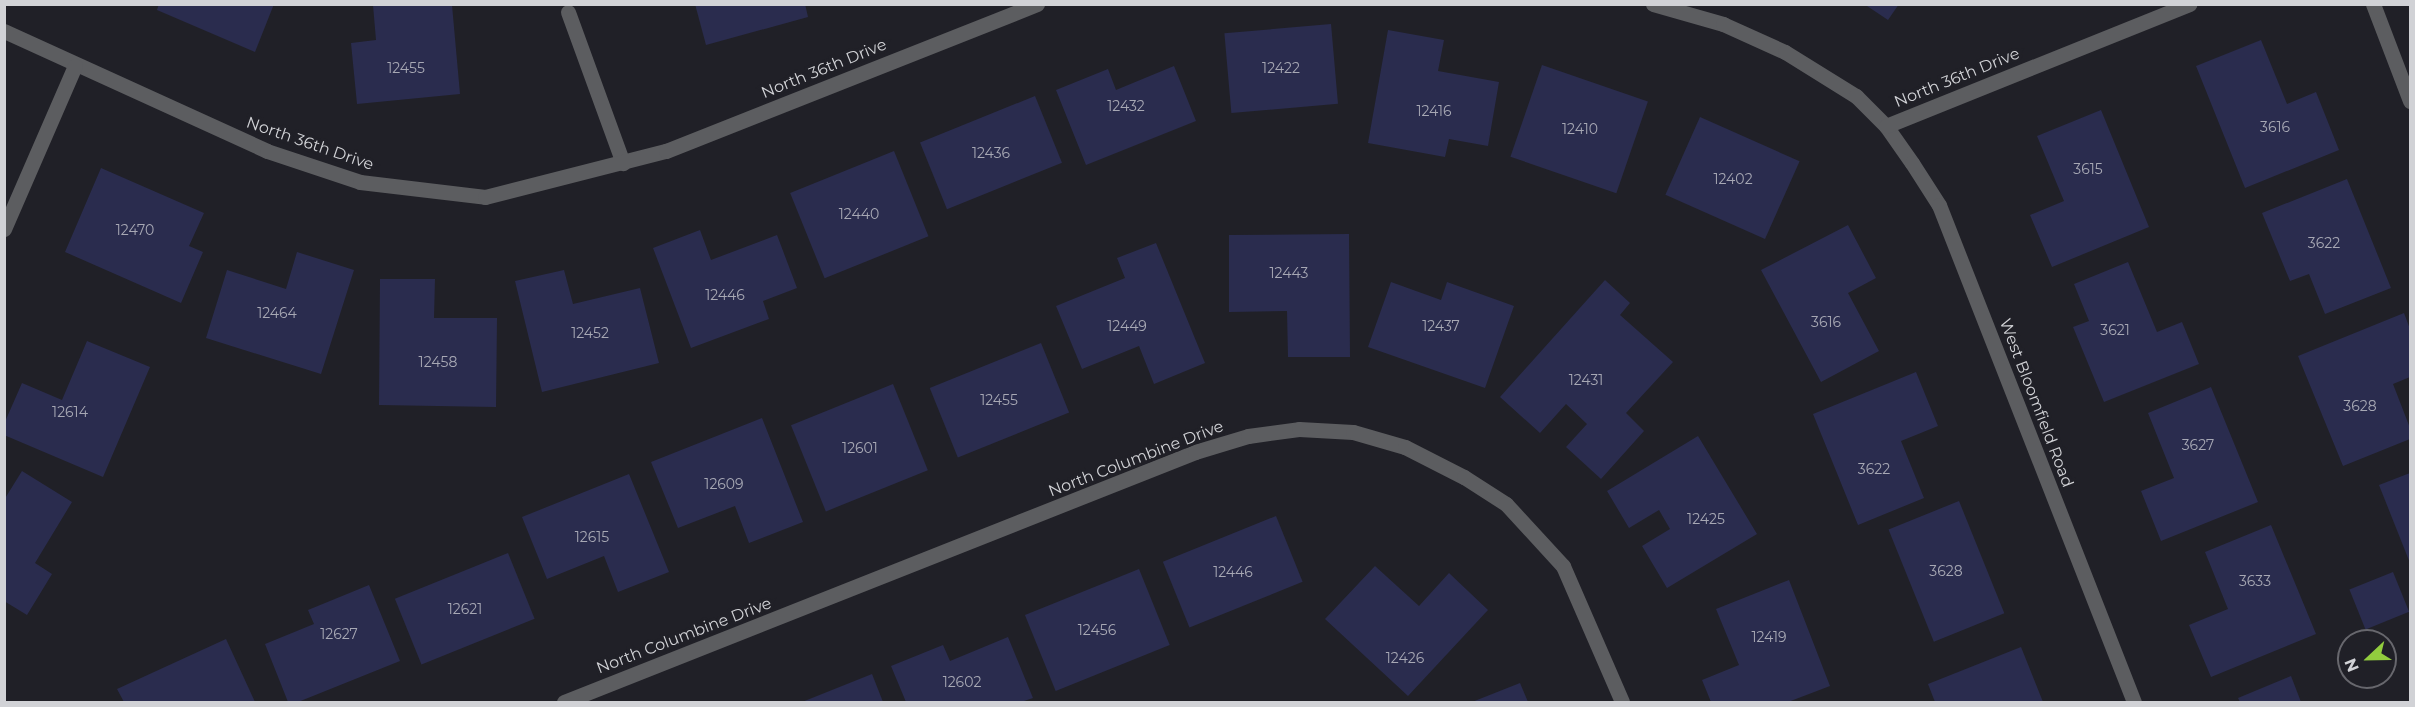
<!DOCTYPE html>
<html>
<head>
<meta charset="utf-8">
<style>
	body { margin:0 }
	#map { position:relative; width:2415px; height:707px; overflow:hidden; background:#202027; font-family:Montserrat,sans-serif }
	div>[style] { position:absolute }
	.building>* { inset:0; background:#2a2c4e; transform-origin:0 0 }
	.minor>* { height:15px; margin:-7.5px; padding:0 7.5px; transform-origin:7.5px; border-radius:7.5px; background:#5c5d60 }
	span { translate:-50% -50%; white-space:nowrap; text-align:center; line-height:1.15; -webkit-text-stroke:6px #202027; paint-order:stroke }
	.number-label { font-size:14px; color:#a7a8b4 }
	.number-label span { -webkit-text-stroke-width:0 }
	.street-label { font-size:16px; color:#d1d2d6 }
	.frame { position:absolute; inset:0; border:6px solid #d1d2d6; pointer-events:none }
	.north { position:absolute; left:2337px; top:629px; width:60px; height:60px; box-sizing:border-box; background:#202027; border:2px solid #67676d; border-radius:50%; rotate:248deg; font-size:16px; font-weight:700; line-height:24px; text-align:center; color:#d1d2d6 }
	.north::after { content:''; display:block; margin:auto; width:21px; height:27px; background:#92cd3e; clip-path:polygon(50% 0,100% 100%,50% 72%,0 100%) }
</style>
</head>
<body>
<div id="map">
	<div class="building">
		<div style="clip-path:polygon(159px 4px,274px 4px,255px 52px,157px 10px)"></div>
		<div style="clip-path:polygon(695px 4px,805px 4px,808px 17px,706px 45px)"></div>
		<div style="clip-path:polygon(1864px 4px,1899px 4px,1888px 20px)"></div>
		<div style="clip-path:polygon(373px 5px,452px 5px,460px 94px,357px 104px,351px 43px,376px 40px)"></div>
		<div style="left:1331px;top:24px;width:80px;height:107px;rotate:85deg"></div>
		<div style="clip-path:polygon(1388px 30px,1444px 40px,1438px 71px,1499px 82px,1488px 146px,1449px 139px,1445px 157px,1368px 143px)"></div>
		<div style="clip-path:polygon(2261px 40px,2287px 104px,2316px 92px,2339px 150px,2245px 188px,2196px 66px)"></div>
		<div style="left:1542px;top:65px;width:112px;height:97px;rotate:19deg"></div>
		<div style="clip-path:polygon(1174px 66px,1196px 121px,1086px 165px,1056px 90px,1108px 69px,1116px 90px)"></div>
		<div style="left:1035px;top:96px;width:72px;height:124px;rotate:68deg"></div>
		<div style="clip-path:polygon(2101px 110px,2149px 227px,2052px 267px,2030px 215px,2064px 201px,2037px 136px)"></div>
		<div style="left:1700px;top:117px;width:109px;height:85px;rotate:24deg"></div>
		<div style="left:894px;top:151px;width:92px;height:112px;rotate:68deg"></div>
		<div style="clip-path:polygon(101px 168px,204px 213px,189px 246px,203px 252px,181px 303px,65px 252px)"></div>
		<div style="clip-path:polygon(2347px 179px,2391px 288px,2325px 314px,2309px 274px,2290px 281px,2262px 213px)"></div>
		<div style="clip-path:polygon(1848px 225px,1876px 278px,1848px 293px,1879px 351px,1821px 382px,1761px 270px)"></div>
		<div style="clip-path:polygon(700px 230px,711px 260px,777px 235px,797px 288px,763px 301px,769px 319px,691px 348px,653px 248px)"></div>
		<div style="clip-path:polygon(1349px 234px,1350px 357px,1288px 357px,1287px 311px,1229px 312px,1229px 235px)"></div>
		<div style="clip-path:polygon(1156px 243px,1205px 363px,1154px 384px,1139px 346px,1082px 369px,1056px 306px,1125px 278px,1117px 258px)"></div>
		<div style="clip-path:polygon(297px 252px,354px 270px,321px 374px,206px 338px,227px 270px,286px 289px)"></div>
		<div style="clip-path:polygon(2128px 262px,2157px 332px,2182px 322px,2199px 364px,2104px 402px,2073px 327px,2089px 321px,2074px 284px)"></div>
		<div style="clip-path:polygon(564px 270px,573px 304px,640px 288px,659px 363px,542px 392px,515px 281px)"></div>
		<div style="clip-path:polygon(380px 279px,435px 279px,434px 318px,497px 318px,496px 407px,379px 405px)"></div>
		<div style="clip-path:polygon(1605px 280px,1630px 303px,1620px 315px,1673px 362px,1626px 413px,1644px 431px,1601px 479px,1566px 447px,1587px 424px,1566px 404px,1540px 433px,1500px 397px)"></div>
		<div style="clip-path:polygon(1391px 282px,1441px 300px,1447px 282px,1514px 306px,1485px 388px,1368px 347px)"></div>
		<div style="clip-path:polygon(2404px 313px,2410px 329px,2410px 377px,2393px 384px,2410px 428px,2410px 439px,2343px 466px,2298px 356px)"></div>
		<div style="clip-path:polygon(87px 341px,150px 367px,103px 477px,4px 435px,4px 424px,22px 383px,62px 400px)"></div>
		<div style="left:1041px;top:343px;width:75px;height:120px;rotate:68deg"></div>
		<div style="clip-path:polygon(1916px 372px,1938px 426px,1901px 441px,1924px 498px,1858px 525px,1813px 414px)"></div>
		<div style="left:893px;top:384px;width:93px;height:110px;rotate:68deg"></div>
		<div style="clip-path:polygon(2211px 387px,2258px 502px,2161px 541px,2141px 491px,2174px 478px,2148px 413px)"></div>
		<div style="clip-path:polygon(762px 418px,803px 522px,749px 543px,735px 506px,678px 528px,651px 462px)"></div>
		<div style="clip-path:polygon(1698px 436px,1757px 534px,1667px 588px,1642px 546px,1670px 529px,1659px 510px,1629px 528px,1607px 491px)"></div>
		<div style="clip-path:polygon(22px 471px,72px 502px,35px 563px,52px 574px,27px 615px,4px 601px,4px 500px)"></div>
		<div style="clip-path:polygon(2410px 473px,2410px 563px,2379px 485px)"></div>
		<div style="clip-path:polygon(629px 474px,669px 572px,618px 592px,604px 556px,547px 579px,522px 517px)"></div>
		<div style="left:1959px;top:501px;width:121px;height:76px;rotate:68deg"></div>
		<div style="left:1276px;top:516px;width:71px;height:122px;rotate:68deg"></div>
		<div style="clip-path:polygon(2271px 525px,2316px 634px,2211px 677px,2189px 625px,2228px 609px,2205px 552px)"></div>
		<div style="left:508px;top:553px;width:71px;height:122px;rotate:68deg"></div>
		<div style="clip-path:polygon(1375px 566px,1419px 606px,1449px 573px,1488px 610px,1408px 696px,1325px 619px)"></div>
		<div style="left:1139px;top:569px;width:82px;height:123px;rotate:68deg"></div>
		<div style="left:2393px;top:572px;width:43px;height:47px;rotate:68deg"></div>
		<div style="clip-path:polygon(1789px 580px,1830px 686px,1788px 702px,1711px 702px,1702px 680px,1739px 665px,1716px 609px)"></div>
		<div style="clip-path:polygon(369px 585px,400px 661px,298px 702px,288px 702px,265px 644px,314px 624px,308px 610px)"></div>
		<div style="clip-path:polygon(1008px 637px,1033px 698px,1021px 702px,906px 702px,891px 666px,943px 645px,950px 661px)"></div>
		<div style="clip-path:polygon(226px 639px,255px 702px,124px 702px,117px 689px)"></div>
		<div style="clip-path:polygon(2021px 647px,2043px 702px,1935px 702px,1928px 684px)"></div>
		<div style="clip-path:polygon(872px 674px,883px 702px,802px 702px)"></div>
		<div style="clip-path:polygon(2291px 676px,2301px 702px,2240px 702px,2238px 698px)"></div>
		<div style="clip-path:polygon(1520px 683px,1528px 702px,1472px 702px)"></div>
	</div>
	<div class="minor">
		<div style="left:1653px;top:4px;width:73px;rotate:15.9deg"></div>
		<div style="left:1723px;top:24px;width:68px;rotate:24.3deg"></div>
		<div style="left:1785px;top:52px;width:84px;rotate:31.8deg"></div>
		<div style="left:1856px;top:96px;width:42px;rotate:45deg"></div>
		<div style="left:1886px;top:126px;width:45px;rotate:54.9deg"></div>
		<div style="left:1912px;top:163px;width:50px;rotate:57.3deg"></div>
		<div style="left:1939px;top:205px;width:534px;rotate:68.58deg"></div>
		<div style="left:2373px;top:4px;width:104px;rotate:69.1deg"></div>
		<div style="left:568px;top:12px;width:161px;rotate:70deg"></div>
		<div style="left:4px;top:31px;width:289px;rotate:24.5deg"></div>
		<div style="left:267px;top:151px;width:98px;rotate:18.4deg"></div>
		<div style="left:360px;top:182px;width:126px;rotate:6.8deg"></div>
		<div style="left:485px;top:197px;width:187px;rotate:-14.3deg"></div>
		<div style="left:666px;top:151px;width:399px;rotate:-21.6deg"></div>
		<div style="left:1886px;top:126px;width:327px;rotate:-21.9deg"></div>
		<div style="left:4px;top:229px;width:178px;rotate:-66.5deg"></div>
		<div style="left:564px;top:702px;width:679px;rotate:-21.61deg"></div>
		<div style="left:1195px;top:452px;width:55px;rotate:-16.8deg"></div>
		<div style="left:1248px;top:436px;width:51px;rotate:-7.8deg"></div>
		<div style="left:1299px;top:429px;width:54px;rotate:3.2deg"></div>
		<div style="left:1353px;top:432px;width:54px;rotate:16.1deg"></div>
		<div style="left:1405px;top:447px;width:66px;rotate:27deg"></div>
		<div style="left:1464px;top:477px;width:50px;rotate:32.7deg"></div>
		<div style="left:1506px;top:504px;width:84px;rotate:47.4deg"></div>
		<div style="left:1563px;top:566px;width:148px;rotate:66.5deg"></div>
	</div>
	<div class="number-label">
		<span style="left:406px;top:68px">12455</span>
		<span style="left:1281px;top:68px">12422</span>
		<span style="left:1126px;top:106px">12432</span>
		<span style="left:1434px;top:111px">12416</span>
		<span style="left:2275px;top:127px">3616</span>
		<span style="left:1580px;top:129px">12410</span>
		<span style="left:991px;top:153px">12436</span>
		<span style="left:2088px;top:169px">3615</span>
		<span style="left:1733px;top:179px">12402</span>
		<span style="left:859px;top:214px">12440</span>
		<span style="left:135px;top:230px">12470</span>
		<span style="left:2324px;top:243px">3622</span>
		<span style="left:1289px;top:273px">12443</span>
		<span style="left:725px;top:295px">12446</span>
		<span style="left:277px;top:313px">12464</span>
		<span style="left:1826px;top:322px">3616</span>
		<span style="left:1127px;top:326px">12449</span>
		<span style="left:1441px;top:326px">12437</span>
		<span style="left:2115px;top:330px">3621</span>
		<span style="left:590px;top:333px">12452</span>
		<span style="left:438px;top:362px">12458</span>
		<span style="left:1586px;top:380px">12431</span>
		<span style="left:999px;top:400px">12455</span>
		<span style="left:2360px;top:406px">3628</span>
		<span style="left:70px;top:412px">12614</span>
		<span style="left:2198px;top:445px">3627</span>
		<span style="left:860px;top:448px">12601</span>
		<span style="left:1874px;top:469px">3622</span>
		<span style="left:724px;top:484px">12609</span>
		<span style="left:1706px;top:519px">12425</span>
		<span style="left:592px;top:537px">12615</span>
		<span style="left:1946px;top:571px">3628</span>
		<span style="left:1233px;top:572px">12446</span>
		<span style="left:2255px;top:581px">3633</span>
		<span style="left:465px;top:609px">12621</span>
		<span style="left:1097px;top:630px">12456</span>
		<span style="left:339px;top:634px">12627</span>
		<span style="left:1769px;top:637px">12419</span>
		<span style="left:1405px;top:658px">12426</span>
		<span style="left:962px;top:682px">12602</span>
	</div>
	<div class="street-label">
		<span style="left:824px;top:69px;rotate:-22deg">North 36th Drive</span>
		<span style="left:1957px;top:78px;rotate:-22deg">North 36th Drive</span>
		<span style="left:310px;top:144px;rotate:19deg">North 36th Drive</span>
		<span style="left:2036px;top:403px;rotate:69deg">West Bloomfield Road</span>
		<span style="left:1136px;top:459px;rotate:-21deg">North Columbine Drive</span>
		<span style="left:684px;top:636px;rotate:-21deg">North Columbine Drive</span>
	</div>
	<div class="frame"></div>
	<div class="north">N</div>
</div>
</body>
</html>
